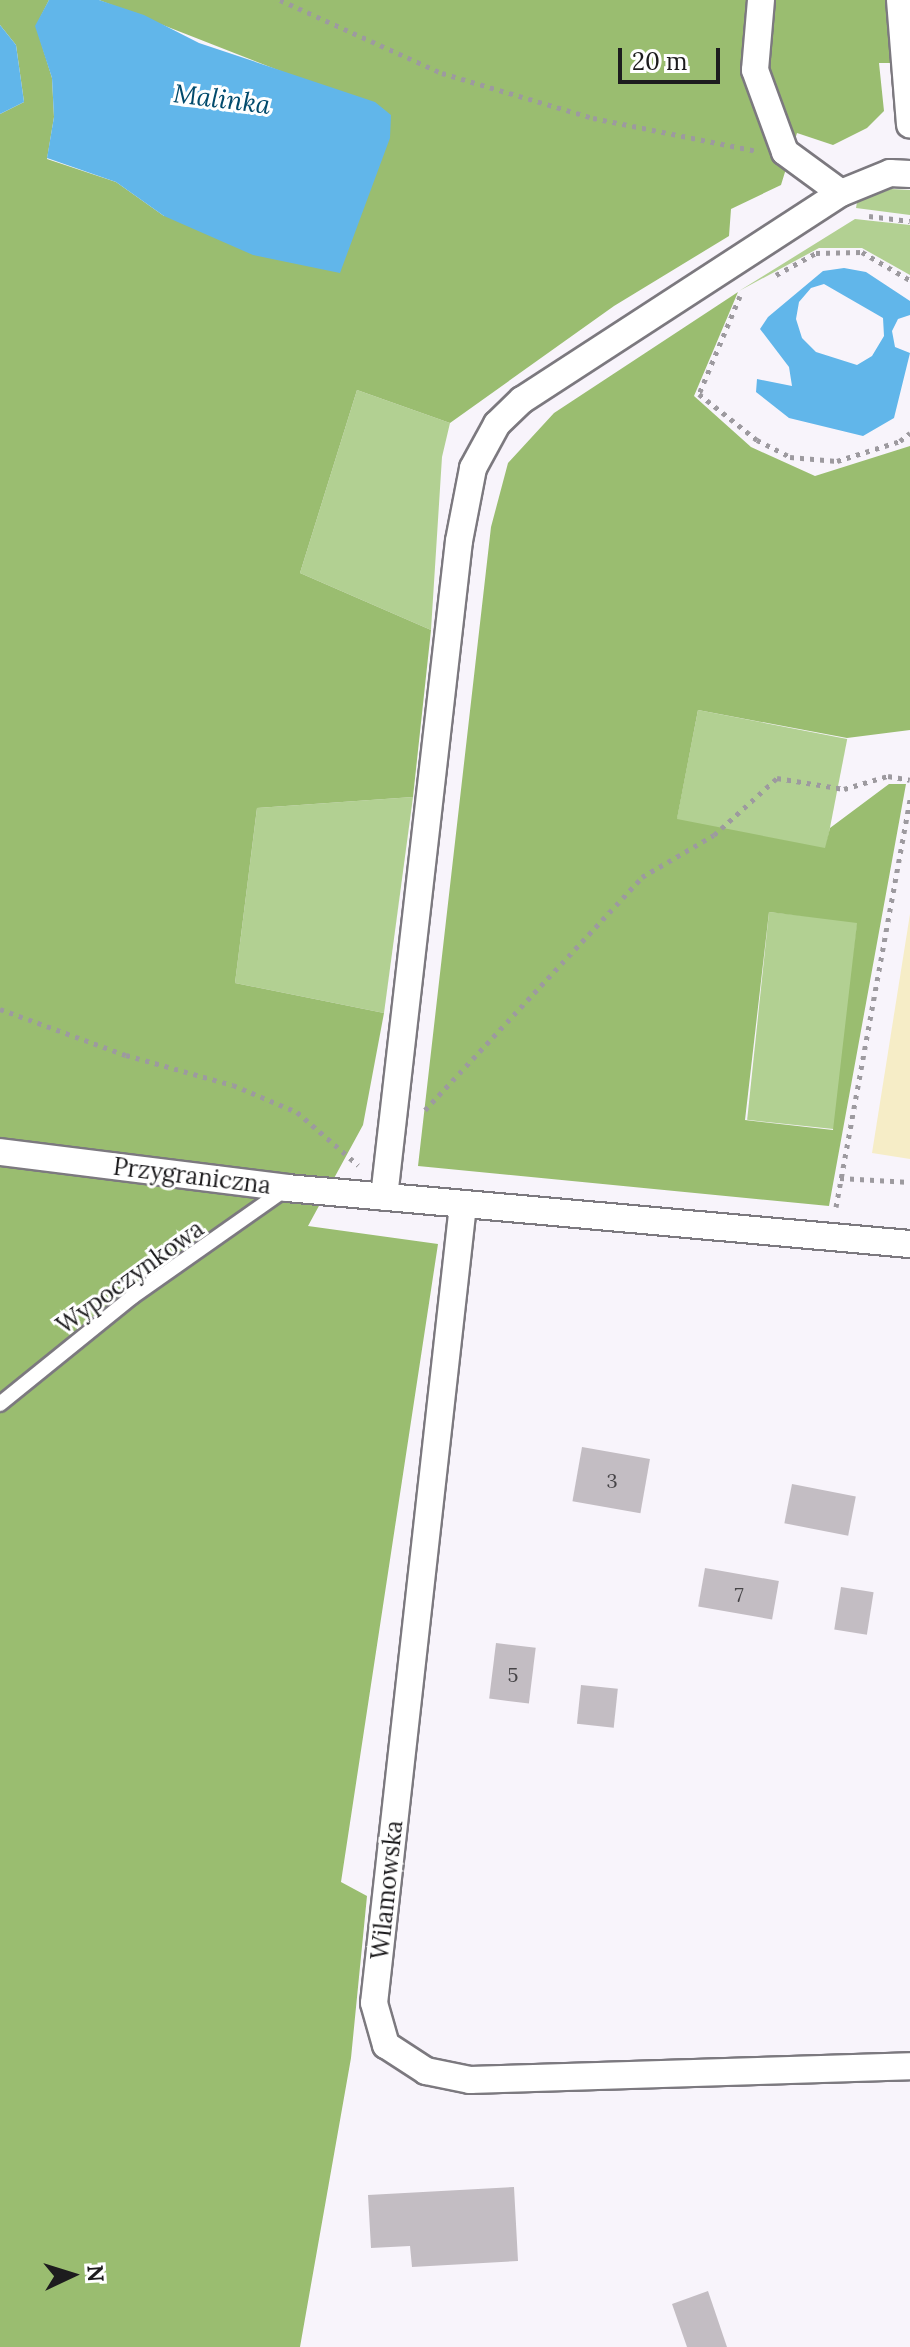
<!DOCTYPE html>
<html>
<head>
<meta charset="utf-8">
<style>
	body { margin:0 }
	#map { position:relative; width:910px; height:2347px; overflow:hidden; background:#f8f4fb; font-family:Lora,serif }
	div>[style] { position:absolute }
	.green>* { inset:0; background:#b2d092; transform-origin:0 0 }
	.forest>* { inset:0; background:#9abd70 }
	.sand>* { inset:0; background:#f6edc7 }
	.water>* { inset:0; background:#61b6ea }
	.building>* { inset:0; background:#c3bdc3; transform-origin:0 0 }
	.path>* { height:5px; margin-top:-2.5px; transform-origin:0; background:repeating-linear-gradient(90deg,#9d9a9f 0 4px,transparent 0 10px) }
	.roads { filter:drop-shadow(2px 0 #7c797f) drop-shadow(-2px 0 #7c797f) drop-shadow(0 2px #7c797f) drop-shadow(0 -2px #7c797f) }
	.lane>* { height:14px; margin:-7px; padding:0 7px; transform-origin:7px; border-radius:7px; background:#fff }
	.street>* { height:26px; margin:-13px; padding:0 13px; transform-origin:13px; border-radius:13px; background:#fff }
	span { translate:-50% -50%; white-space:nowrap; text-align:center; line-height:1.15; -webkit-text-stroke:6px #fff; paint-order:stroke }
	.number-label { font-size:20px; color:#464447 }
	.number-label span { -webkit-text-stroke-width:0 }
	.street-label { font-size:24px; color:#1d1c1e }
	.water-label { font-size:26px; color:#014a6c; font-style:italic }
	.north { position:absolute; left:32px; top:2235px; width:80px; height:80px; -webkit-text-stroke:6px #fff; paint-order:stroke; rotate:86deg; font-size:22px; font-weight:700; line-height:32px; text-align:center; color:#1d1c1e }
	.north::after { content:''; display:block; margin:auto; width:28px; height:36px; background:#1d1c1e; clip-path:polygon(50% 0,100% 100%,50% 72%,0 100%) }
	.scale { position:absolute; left:618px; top:48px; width:102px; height:36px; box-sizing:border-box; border:4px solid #1d1c1e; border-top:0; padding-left:10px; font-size:24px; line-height:28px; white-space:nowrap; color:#1d1c1e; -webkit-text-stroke:6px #fff; paint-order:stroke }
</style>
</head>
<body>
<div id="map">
	<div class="green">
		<div style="clip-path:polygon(891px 189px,910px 190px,910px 215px,856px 208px,857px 202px)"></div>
		<div style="clip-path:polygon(855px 219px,910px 225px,910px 275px,862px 248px,819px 248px,739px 291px)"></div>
		<div style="clip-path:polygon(357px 390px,450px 423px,442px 457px,431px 630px,300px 573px)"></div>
		<div style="left:698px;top:710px;width:152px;height:112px;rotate:11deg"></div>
		<div style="clip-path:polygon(413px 797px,384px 1013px,235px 983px,257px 808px)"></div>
		<div style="left:769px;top:912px;width:89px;height:209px;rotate:6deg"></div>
	</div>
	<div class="forest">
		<div style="clip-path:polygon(0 0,49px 0,36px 26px,52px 78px,54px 117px,47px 159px,116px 182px,164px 216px,283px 72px,99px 0,910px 0,910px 63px,879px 63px,884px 111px,867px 128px,833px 145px,797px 133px,781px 185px,731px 209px,729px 236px,614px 306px,450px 423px,357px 390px,300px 573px,431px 630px,413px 797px,257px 808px,235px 983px,384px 1013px,363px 1125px,308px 1226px,438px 1244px,341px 1882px,367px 1896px,351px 2058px,300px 2347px,0 2347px,0 114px,24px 102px,16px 45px,0 25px)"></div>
		<div style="clip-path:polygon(evenodd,738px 292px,694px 396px,751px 447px,815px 476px,910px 446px,910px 730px,847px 738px,698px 710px,677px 819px,825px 848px,830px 828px,889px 784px,906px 784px,829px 1206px,418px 1166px,491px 527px,508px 463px,554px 413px,738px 292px,769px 912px,857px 923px,833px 1130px,745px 1120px,769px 912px)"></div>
	</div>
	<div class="sand">
		<div style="clip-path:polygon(910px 914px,910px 1159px,872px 1153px)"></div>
	</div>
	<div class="water">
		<div style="clip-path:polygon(49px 0,99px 0,144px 15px,199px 43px,375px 102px,391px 115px,390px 138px,340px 273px,253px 255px,164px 216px,116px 182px,47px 158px,54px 117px,52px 78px,35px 26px)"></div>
		<div style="clip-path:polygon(0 25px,16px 45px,24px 102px,0 114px)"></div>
		<div style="clip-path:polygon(evenodd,844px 268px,866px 272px,910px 301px,910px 315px,898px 319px,892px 331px,895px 347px,910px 353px,894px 418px,863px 436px,789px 418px,756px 392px,757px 379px,792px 386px,789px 367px,760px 329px,768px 317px,823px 271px,844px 268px,824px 284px,883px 318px,884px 336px,872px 356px,857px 365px,816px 352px,802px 338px,796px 319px,799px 302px,811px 288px,824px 284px)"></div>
	</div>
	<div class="building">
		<div style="left:582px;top:1447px;width:69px;height:55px;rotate:10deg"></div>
		<div style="left:792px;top:1484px;width:65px;height:40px;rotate:11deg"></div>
		<div style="left:705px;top:1568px;width:75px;height:39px;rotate:10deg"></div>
		<div style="left:841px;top:1587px;width:33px;height:43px;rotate:9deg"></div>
		<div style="left:496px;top:1643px;width:40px;height:56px;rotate:7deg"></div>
		<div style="left:581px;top:1685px;width:37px;height:39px;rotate:6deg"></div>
		<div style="clip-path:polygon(514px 2187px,518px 2261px,412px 2267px,410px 2246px,371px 2248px,368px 2195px)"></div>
		<div style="clip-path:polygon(708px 2291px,727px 2347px,687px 2347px,672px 2304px)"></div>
	</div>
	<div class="path">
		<div style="left:280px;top:0;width:178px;rotate:24.3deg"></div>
		<div style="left:442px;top:73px;width:158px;rotate:16.6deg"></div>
		<div style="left:593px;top:118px;width:166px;rotate:11.4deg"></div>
		<div style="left:869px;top:216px;width:41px;rotate:7deg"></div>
		<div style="left:776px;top:275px;width:46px;rotate:-28.8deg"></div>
		<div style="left:816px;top:253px;width:46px;rotate:-1.2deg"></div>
		<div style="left:862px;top:252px;width:56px;rotate:30.3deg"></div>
		<div style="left:740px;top:296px;width:106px;rotate:112.7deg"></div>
		<div style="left:699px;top:394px;width:74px;rotate:38.4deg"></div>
		<div style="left:757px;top:440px;width:37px;rotate:27deg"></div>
		<div style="left:790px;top:457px;width:47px;rotate:4.9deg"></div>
		<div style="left:837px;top:461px;width:66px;rotate:-17.6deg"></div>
		<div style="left:900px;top:441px;width:13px;rotate:-39deg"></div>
		<div style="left:0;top:1009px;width:134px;rotate:20.1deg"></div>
		<div style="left:126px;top:1055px;width:111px;rotate:15.7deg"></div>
		<div style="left:233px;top:1085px;width:69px;rotate:22.9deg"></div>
		<div style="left:297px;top:1112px;width:81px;rotate:41deg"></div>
		<div style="left:425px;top:1110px;width:318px;rotate:-47deg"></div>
		<div style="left:642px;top:877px;width:83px;rotate:-30.3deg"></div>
		<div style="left:714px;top:835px;width:85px;rotate:-42.1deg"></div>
		<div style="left:777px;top:778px;width:68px;rotate:9.3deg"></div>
		<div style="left:844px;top:789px;width:46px;rotate:-16.5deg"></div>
		<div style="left:888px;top:776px;width:22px;rotate:10deg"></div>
		<div style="left:840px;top:1178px;width:70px;rotate:3.3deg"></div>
		<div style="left:836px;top:1207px;width:415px;rotate:-79.7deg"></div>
	</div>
	<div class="roads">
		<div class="lane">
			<div style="left:0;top:1404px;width:170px;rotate:-39deg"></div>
			<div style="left:132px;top:1297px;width:189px;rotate:-35.1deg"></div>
		</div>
		<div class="street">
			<div style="left:761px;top:0;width:70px;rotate:94.9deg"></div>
			<div style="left:755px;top:70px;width:87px;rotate:69.9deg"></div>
			<div style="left:785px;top:152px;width:69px;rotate:36.2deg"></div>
			<div style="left:900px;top:0;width:125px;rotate:85.4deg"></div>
			<div style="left:0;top:1152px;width:289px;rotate:7.1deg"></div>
			<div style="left:287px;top:1188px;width:626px;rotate:5.14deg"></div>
			<div style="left:384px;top:1197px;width:660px;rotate:-83.48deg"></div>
			<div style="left:459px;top:541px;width:74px;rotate:-79.1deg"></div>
			<div style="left:473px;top:468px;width:50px;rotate:-61.4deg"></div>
			<div style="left:497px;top:424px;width:35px;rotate:-44deg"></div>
			<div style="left:522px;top:400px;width:380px;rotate:-33deg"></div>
			<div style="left:841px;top:193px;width:53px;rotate:-22.2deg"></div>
			<div style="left:890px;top:173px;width:20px;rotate:3deg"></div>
			<div style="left:463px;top:1205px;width:803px;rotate:96.36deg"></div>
			<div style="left:374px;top:2003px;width:44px;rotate:74.1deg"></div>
			<div style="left:386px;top:2045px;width:48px;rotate:33deg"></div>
			<div style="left:426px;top:2071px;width:45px;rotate:11.6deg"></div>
			<div style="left:470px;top:2080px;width:440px;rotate:-1.8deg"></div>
		</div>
	</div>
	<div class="number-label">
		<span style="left:612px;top:1480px">3</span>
		<span style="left:739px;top:1594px">7</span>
		<span style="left:513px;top:1674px">5</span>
	</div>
	<div class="street-label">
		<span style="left:192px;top:1176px;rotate:7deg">Przygraniczna</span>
		<span style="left:130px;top:1277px;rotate:-36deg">Wypoczynkowa</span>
		<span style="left:387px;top:1890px;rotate:-84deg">Wilamowska</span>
	</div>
	<div class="water-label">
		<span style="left:222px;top:99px;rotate:7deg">Malinka</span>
	</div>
	<div class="north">N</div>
	<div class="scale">20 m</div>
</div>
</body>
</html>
